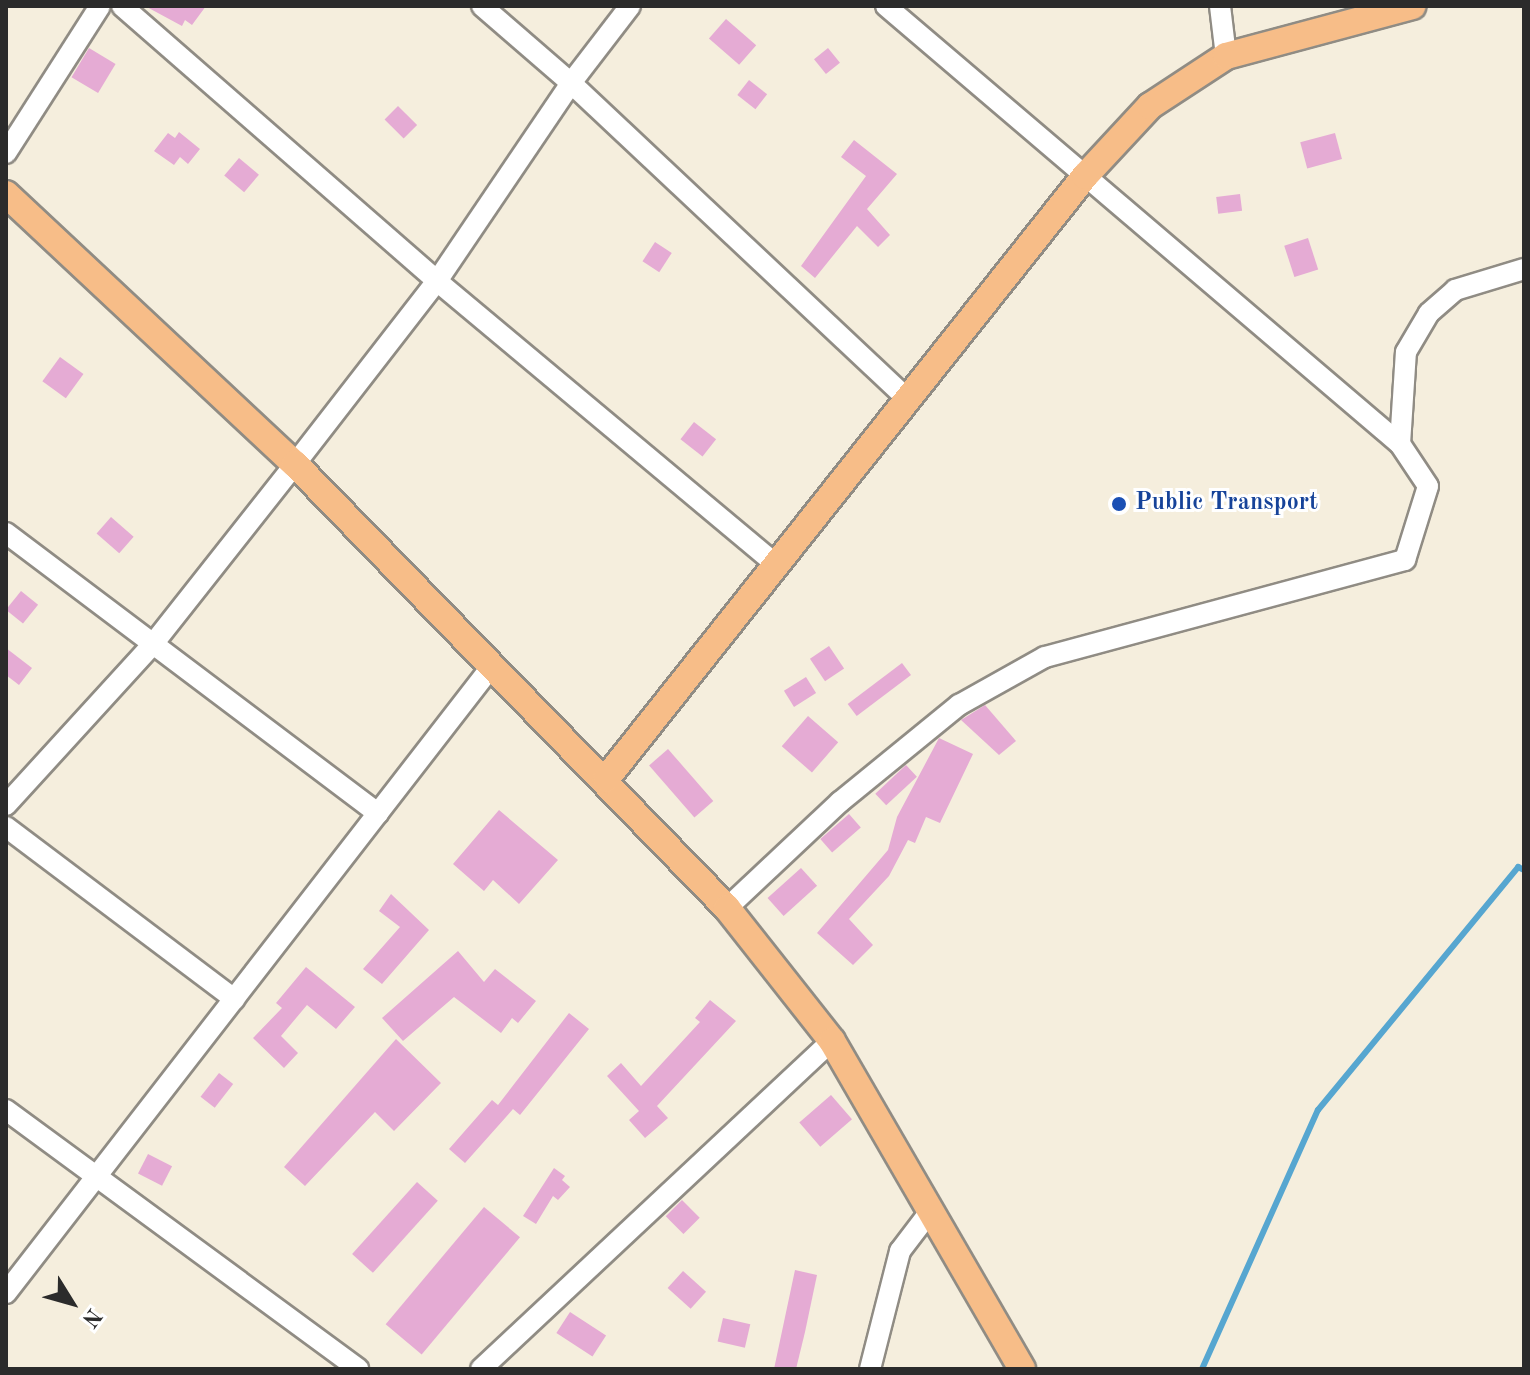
<!DOCTYPE html>
<html>
<head>
<meta charset="utf-8">
<style>
	body { margin:0 }
	#map { position:relative; width:1530px; height:1375px; overflow:hidden; background:#f5eedd; font-family:"Old Standard TT",serif }
	div>[style] { position:absolute }
	.stream>* { height:6px; margin:-3px; padding:0 3px; transform-origin:3px; border-radius:3px; background:#56a6d0 }
	.building>* { inset:0; background:#e5abd4; transform-origin:0 0 }
	.roads { filter:drop-shadow(2px 0 #908c84) drop-shadow(-2px 0 #908c84) drop-shadow(0 2px #908c84) drop-shadow(0 -2px #908c84) }
	.minor>* { height:20px; margin:-10px; padding:0 10px; transform-origin:10px; border-radius:10px; background:#fff }
	.major>* { height:26px; margin:-13px; padding:0 13px; transform-origin:13px; border-radius:13px; background:#f7bd88 }
	.dots>* { width:22px; height:22px; translate:-50% -50%; box-sizing:border-box; border:4px solid #fff; border-radius:50% }
	span { translate:-50% -50%; white-space:nowrap; text-align:center; line-height:1.15; -webkit-text-stroke:6px #fff; paint-order:stroke }
	.transit-label { font-size:24px; color:#164399; font-weight:700 }
	.left { translate:0 -50%; text-align:left }
	.frame { position:absolute; inset:0; border:8px solid #2b2b2b; pointer-events:none }
	.north { position:absolute; left:32px; top:1263px; width:80px; height:80px; -webkit-text-stroke:6px #fff; paint-order:stroke; rotate:127deg; font-size:22px; font-weight:700; line-height:32px; text-align:center; color:#2b2b2b }
	.north::after { content:''; display:block; margin:auto; width:28px; height:36px; background:#2b2b2b; clip-path:polygon(50% 0,100% 100%,50% 72%,0 100%) }
</style>
</head>
<body>
<div id="map">
	<div class="stream">
		<div style="left:1202px;top:1369px;width:284px;rotate:-65.9deg"></div>
		<div style="left:1318px;top:1110px;width:315px;rotate:-50.5deg"></div>
		<div style="left:1518px;top:867px;width:7px;rotate:27deg"></div>
	</div>
	<div class="building">
		<div style="clip-path:polygon(145px 6px,206px 6px,192px 25px,185px 20px,182px 26px)"></div>
		<div style="left:726px;top:19px;width:40px;height:26px;rotate:41deg"></div>
		<div style="left:89px;top:48px;width:31px;height:34px;rotate:31deg"></div>
		<div style="left:828px;top:48px;width:19px;height:18px;rotate:51deg"></div>
		<div style="left:749px;top:80px;width:23px;height:19px;rotate:38deg"></div>
		<div style="left:398px;top:106px;width:27px;height:19px;rotate:45deg"></div>
		<div style="clip-path:polygon(179px 132px,200px 149px,188px 164px,180px 157px,174px 165px,154px 151px,168px 133px,175px 138px)"></div>
		<div style="left:1335px;top:133px;width:27px;height:36px;rotate:75deg"></div>
		<div style="clip-path:polygon(854px 140px,897px 174px,867px 209px,890px 235px,878px 247px,857px 226px,815px 278px,801px 266px,866px 176px,841px 157px)"></div>
		<div style="left:239px;top:158px;width:26px;height:23px;rotate:40deg"></div>
		<div style="left:1240px;top:194px;width:17px;height:24px;rotate:83deg"></div>
		<div style="left:1308px;top:238px;width:33px;height:25px;rotate:72deg"></div>
		<div style="left:655px;top:242px;width:20px;height:23px;rotate:33deg"></div>
		<div style="left:60px;top:357px;width:29px;height:30px;rotate:36deg"></div>
		<div style="left:694px;top:422px;width:28px;height:22px;rotate:38deg"></div>
		<div style="left:111px;top:517px;width:30px;height:22px;rotate:41deg"></div>
		<div style="left:21px;top:591px;width:22px;height:24px;rotate:39deg"></div>
		<div style="left:829px;top:646px;width:27px;height:23px;rotate:56deg"></div>
		<div style="clip-path:polygon(6px 648px,32px 668px,19px 685px,6px 675px)"></div>
		<div style="left:902px;top:663px;width:15px;height:68px;rotate:53deg"></div>
		<div style="left:806px;top:677px;width:19px;height:26px;rotate:58deg"></div>
		<div style="clip-path:polygon(985px 705px,1016px 741px,999px 755px,961px 720px)"></div>
		<div style="left:808px;top:716px;width:40px;height:40px;rotate:41deg"></div>
		<div style="clip-path:polygon(939px 738px,973px 754px,940px 823px,926px 817px,915px 843px,908px 840px,889px 876px,849px 919px,873px 945px,853px 965px,817px 933px,888px 850px,897px 817px)"></div>
		<div style="left:668px;top:749px;width:69px;height:25px;rotate:49deg"></div>
		<div style="left:906px;top:765px;width:16px;height:42px;rotate:47deg"></div>
		<div style="clip-path:polygon(499px 810px,558px 860px,519px 904px,493px 880px,484px 891px,453px 864px)"></div>
		<div style="left:849px;top:814px;width:18px;height:38px;rotate:49deg"></div>
		<div style="left:801px;top:868px;width:24px;height:45px;rotate:48deg"></div>
		<div style="clip-path:polygon(391px 894px,429px 930px,382px 984px,363px 969px,400px 927px,379px 911px)"></div>
		<div style="clip-path:polygon(458px 951px,484px 982px,495px 969px,536px 1001px,518px 1023px,512px 1018px,501px 1033px,454px 997px,403px 1041px,382px 1018px)"></div>
		<div style="clip-path:polygon(306px 967px,355px 1007px,336px 1029px,307px 1005px,281px 1036px,298px 1053px,284px 1068px,253px 1038px,282px 1008px,276px 1003px)"></div>
		<div style="clip-path:polygon(710px 1000px,736px 1021px,657px 1106px,668px 1118px,645px 1138px,629px 1120px,639px 1111px,607px 1076px,621px 1063px,641px 1086px,700px 1022px,695px 1018px)"></div>
		<div style="clip-path:polygon(569px 1013px,589px 1029px,520px 1115px,513px 1109px,465px 1163px,449px 1149px,492px 1100px,498px 1105px)"></div>
		<div style="clip-path:polygon(396px 1039px,441px 1083px,394px 1131px,375px 1112px,305px 1186px,284px 1167px)"></div>
		<div style="left:219px;top:1073px;width:18px;height:30px;rotate:38deg"></div>
		<div style="left:831px;top:1095px;width:32px;height:42px;rotate:49deg"></div>
		<div style="left:148px;top:1154px;width:27px;height:22px;rotate:27deg"></div>
		<div style="clip-path:polygon(554px 1168px,565px 1176px,562px 1180px,570px 1187px,558px 1200px,553px 1196px,536px 1224px,523px 1216px)"></div>
		<div style="left:417px;top:1182px;width:28px;height:97px;rotate:42deg"></div>
		<div style="left:682px;top:1200px;width:25px;height:23px;rotate:45deg"></div>
		<div style="left:484px;top:1207px;width:47px;height:153px;rotate:40deg"></div>
		<div style="clip-path:polygon(795px 1270px,817px 1275px,805px 1332px,796px 1369px,774px 1369px)"></div>
		<div style="left:683px;top:1271px;width:31px;height:23px;rotate:42deg"></div>
		<div style="left:570px;top:1312px;width:43px;height:25px;rotate:33deg"></div>
		<div style="left:723px;top:1318px;width:28px;height:24px;rotate:13deg"></div>
	</div>
	<div class="roads">
		<div class="minor">
			<div style="left:122px;top:6px;width:418px;rotate:41.1deg"></div>
			<div style="left:437px;top:281px;width:442px;rotate:39.9deg"></div>
			<div style="left:482px;top:6px;width:118px;rotate:40.9deg"></div>
			<div style="left:571px;top:83px;width:461px;rotate:43.2deg"></div>
			<div style="left:886px;top:6px;width:675px;rotate:40.44deg"></div>
			<div style="left:1220px;top:6px;width:50px;rotate:83.2deg"></div>
			<div style="left:6px;top:153px;width:174px;rotate:-57.4deg"></div>
			<div style="left:6px;top:533px;width:466px;rotate:37deg"></div>
			<div style="left:6px;top:805px;width:218px;rotate:-47.6deg"></div>
			<div style="left:153px;top:644px;width:229px;rotate:-51.7deg"></div>
			<div style="left:295px;top:464px;width:232px;rotate:-52.2deg"></div>
			<div style="left:437px;top:281px;width:239px;rotate:-55.9deg"></div>
			<div style="left:571px;top:83px;width:97px;rotate:-52.5deg"></div>
			<div style="left:6px;top:827px;width:286px;rotate:37deg"></div>
			<div style="left:727px;top:908px;width:155px;rotate:-43.2deg"></div>
			<div style="left:840px;top:802px;width:154px;rotate:-39.2deg"></div>
			<div style="left:959px;top:705px;width:98px;rotate:-29.2deg"></div>
			<div style="left:1045px;top:657px;width:373px;rotate:-15.1deg"></div>
			<div style="left:1405px;top:560px;width:77px;rotate:-72.7deg"></div>
			<div style="left:1428px;top:486px;width:50px;rotate:-123.7deg"></div>
			<div style="left:1400px;top:444px;width:92px;rotate:-86.3deg"></div>
			<div style="left:1406px;top:352px;width:45px;rotate:-59.5deg"></div>
			<div style="left:1429px;top:313px;width:35px;rotate:-41deg"></div>
			<div style="left:1455px;top:290px;width:72px;rotate:-16.9deg"></div>
			<div style="left:6px;top:1110px;width:437px;rotate:36.3deg"></div>
			<div style="left:6px;top:1293px;width:793px;rotate:-52.22deg"></div>
			<div style="left:481px;top:1369px;width:480px;rotate:-43.1deg"></div>
			<div style="left:870px;top:1369px;width:122px;rotate:-75.7deg"></div>
			<div style="left:900px;top:1251px;width:53px;rotate:-52.7deg"></div>
		</div>
		<div class="major">
			<div style="left:6px;top:194px;width:396px;rotate:43.1deg"></div>
			<div style="left:295px;top:464px;width:619px;rotate:45.78deg"></div>
			<div style="left:727px;top:908px;width:169px;rotate:51.7deg"></div>
			<div style="left:832px;top:1041px;width:379px;rotate:59.9deg"></div>
			<div style="left:606px;top:779px;width:770px;rotate:-51.54deg"></div>
			<div style="left:1085px;top:176px;width:96px;rotate:-47.1deg"></div>
			<div style="left:1150px;top:106px;width:91px;rotate:-33.3deg"></div>
			<div style="left:1226px;top:56px;width:193px;rotate:-15deg"></div>
		</div>
	</div>
	<div class="dots">
		<div style="left:1119px;top:504px;background:#1a4fb4"></div>
	</div>
	<div class="transit-label">
		<span class="left" style="left:1135px;top:504px">Public Transport</span>
	</div>
	<div class="frame"></div>
	<div class="north">N</div>
</div>
</body>
</html>
